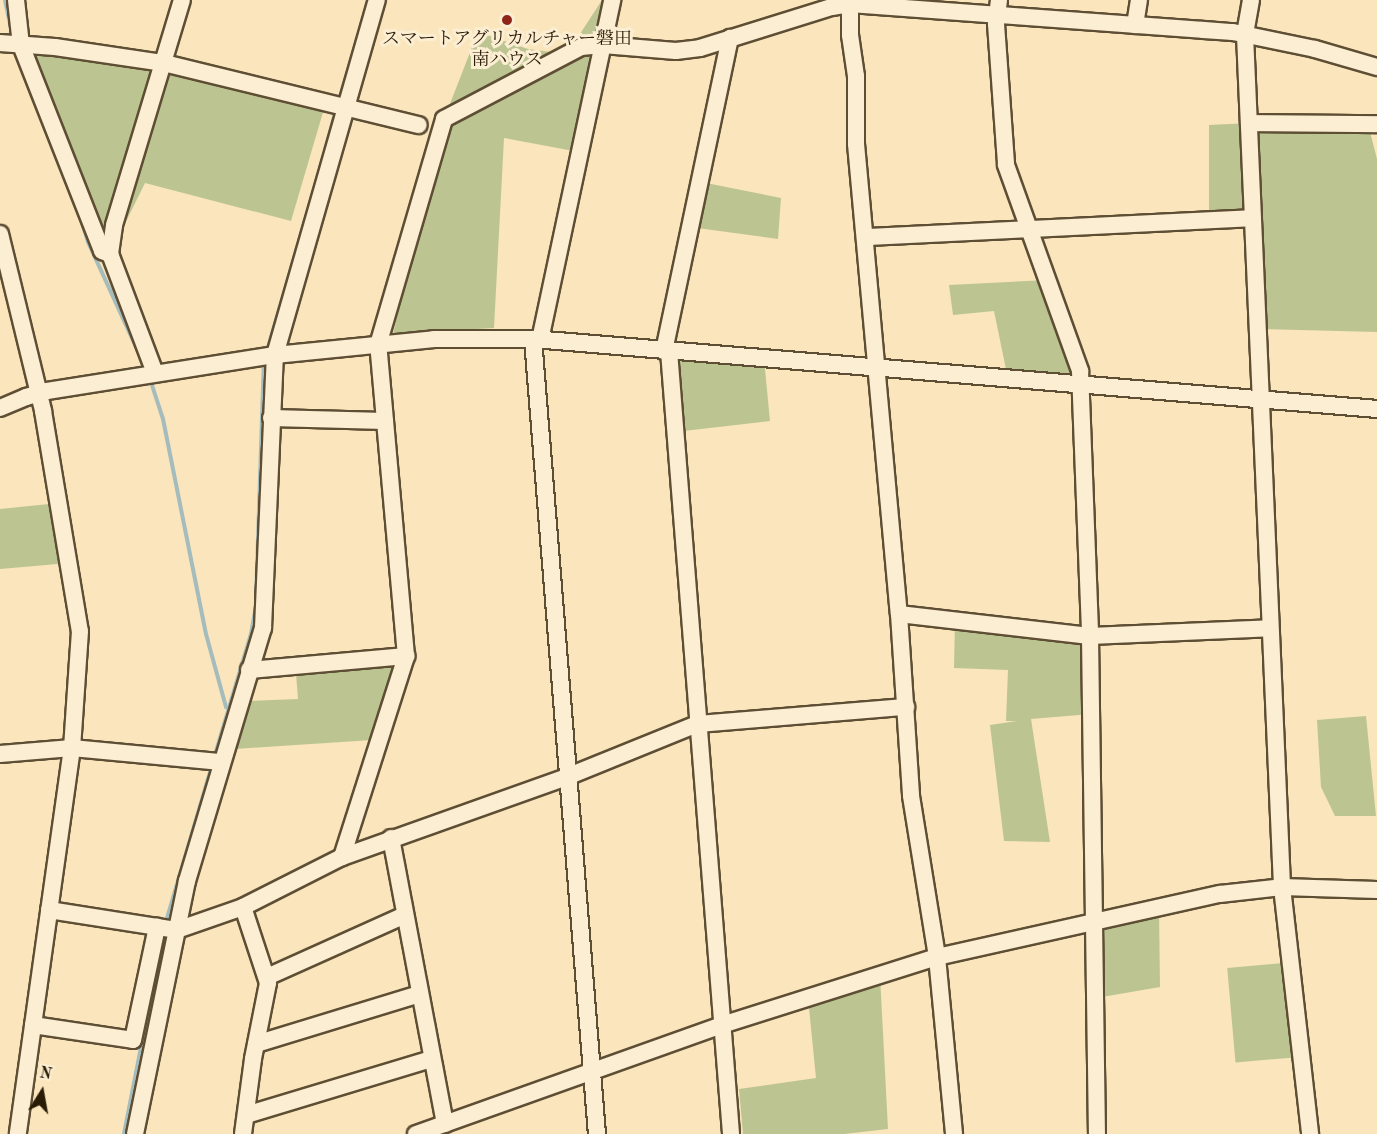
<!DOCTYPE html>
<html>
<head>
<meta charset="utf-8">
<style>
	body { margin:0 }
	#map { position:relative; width:1377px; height:1134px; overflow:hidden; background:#fae5bc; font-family:"Old Standard TT","Noto Serif JP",serif }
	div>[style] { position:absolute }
	.green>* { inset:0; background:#bcc592; transform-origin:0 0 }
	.stream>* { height:4px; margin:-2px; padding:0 2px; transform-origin:2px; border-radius:2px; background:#a5bcbd }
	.roads { filter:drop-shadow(2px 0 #5e4e34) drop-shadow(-2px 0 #5e4e34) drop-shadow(0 2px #5e4e34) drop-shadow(0 -2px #5e4e34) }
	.minor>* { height:16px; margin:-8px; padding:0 8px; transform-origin:8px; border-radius:8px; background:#fceed3 }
	.dots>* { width:16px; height:16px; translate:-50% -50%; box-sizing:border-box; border:3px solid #fceed3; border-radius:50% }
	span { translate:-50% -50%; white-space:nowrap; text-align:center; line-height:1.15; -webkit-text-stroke:6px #fceed3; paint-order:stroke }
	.poi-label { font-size:18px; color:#2a1b07 }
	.north { position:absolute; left:12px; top:1062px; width:60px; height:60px; -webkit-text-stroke:4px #fceed3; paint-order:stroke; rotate:11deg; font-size:16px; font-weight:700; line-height:24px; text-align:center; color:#2a1b07 }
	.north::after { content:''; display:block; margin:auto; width:21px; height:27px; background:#2a1b07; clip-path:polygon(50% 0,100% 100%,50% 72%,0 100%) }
</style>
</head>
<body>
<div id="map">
	<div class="green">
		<div style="clip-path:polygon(602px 0,613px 0,607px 18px,590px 49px,579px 152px,504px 138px,494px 328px,393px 334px,444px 119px,478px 32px,528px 49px,567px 54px)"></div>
		<div style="clip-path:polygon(21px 45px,326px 102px,291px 221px,145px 183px,110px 254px)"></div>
		<div style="clip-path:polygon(1251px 123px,1368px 124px,1377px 159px,1377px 332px,1258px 329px,1253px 218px,1209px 220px,1209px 125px)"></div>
		<div style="clip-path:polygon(706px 183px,781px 198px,778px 239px,690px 227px)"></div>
		<div style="clip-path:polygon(1048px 280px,1079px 382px,1008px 379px,994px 311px,953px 315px,949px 285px)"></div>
		<div style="clip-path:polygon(669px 351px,764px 359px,770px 421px,675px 432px)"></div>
		<div style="clip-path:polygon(59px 503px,69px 563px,0 569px,0 509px)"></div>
		<div style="clip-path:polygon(955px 620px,1090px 636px,1091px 714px,1031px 719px,1050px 842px,1004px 841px,990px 725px,1017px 721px,1006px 721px,1008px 670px,954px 668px)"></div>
		<div style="clip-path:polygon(395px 665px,372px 740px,235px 749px,249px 701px,298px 699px,296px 673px)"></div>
		<div style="clip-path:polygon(1366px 716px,1376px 816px,1335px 816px,1321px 787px,1317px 720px)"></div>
		<div style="clip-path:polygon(1159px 911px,1160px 987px,1102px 997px,1092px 922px)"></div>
		<div style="left:1283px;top:963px;width:95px;height:56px;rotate:85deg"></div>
		<div style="clip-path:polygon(880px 975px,888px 1129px,844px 1134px,743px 1134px,739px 1089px,816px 1078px,808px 998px)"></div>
	</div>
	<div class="stream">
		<div style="left:5px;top:0;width:35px;rotate:78deg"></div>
		<div style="left:339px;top:100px;width:55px;rotate:-73.2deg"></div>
		<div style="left:320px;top:169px;width:61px;rotate:-74.8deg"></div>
		<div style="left:76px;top:203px;width:41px;rotate:72.9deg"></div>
		<div style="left:88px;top:242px;width:128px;rotate:65.4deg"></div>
		<div style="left:267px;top:351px;width:136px;rotate:-73.8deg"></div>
		<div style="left:150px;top:379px;width:42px;rotate:72deg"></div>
		<div style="left:163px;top:419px;width:219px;rotate:78.7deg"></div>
		<div style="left:206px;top:634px;width:76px;rotate:74.7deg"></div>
		<div style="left:256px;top:599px;width:238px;rotate:-88.1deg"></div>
		<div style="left:214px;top:758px;width:129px;rotate:-73.4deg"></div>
		<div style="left:251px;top:634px;width:28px;rotate:-80deg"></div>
		<div style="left:165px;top:925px;width:167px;rotate:-73.6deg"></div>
		<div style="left:124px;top:1134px;width:161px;rotate:-78.9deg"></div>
	</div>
	<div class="roads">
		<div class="minor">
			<div style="left:16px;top:0;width:45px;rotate:83.7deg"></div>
			<div style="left:21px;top:45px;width:221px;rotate:68.5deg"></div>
			<div style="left:102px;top:251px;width:9px;rotate:21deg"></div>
			<div style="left:850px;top:0;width:35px;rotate:90deg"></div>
			<div style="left:850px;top:35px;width:41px;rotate:81.7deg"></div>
			<div style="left:856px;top:76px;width:68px;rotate:90deg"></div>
			<div style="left:856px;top:144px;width:472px;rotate:84.8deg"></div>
			<div style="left:899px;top:614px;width:182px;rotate:86.2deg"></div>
			<div style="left:911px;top:796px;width:163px;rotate:80.8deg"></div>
			<div style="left:937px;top:957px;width:178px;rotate:84.5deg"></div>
			<div style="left:999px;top:0;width:24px;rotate:97deg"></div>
			<div style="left:996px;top:24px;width:141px;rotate:85.9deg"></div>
			<div style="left:1006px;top:165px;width:219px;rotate:70.2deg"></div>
			<div style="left:1080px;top:371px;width:265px;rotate:87.8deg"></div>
			<div style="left:1090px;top:636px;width:498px;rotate:89.2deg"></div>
			<div style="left:1251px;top:0;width:36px;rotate:100deg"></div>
			<div style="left:1245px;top:35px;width:853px;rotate:87.51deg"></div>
			<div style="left:1282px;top:887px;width:249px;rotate:83.5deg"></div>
			<div style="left:1135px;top:25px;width:25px;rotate:-81deg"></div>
			<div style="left:0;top:43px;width:55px;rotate:4.2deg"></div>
			<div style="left:55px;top:47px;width:110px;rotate:8.4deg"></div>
			<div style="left:164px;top:63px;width:262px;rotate:13.7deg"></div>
			<div style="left:1251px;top:123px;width:126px;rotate:0.5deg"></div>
			<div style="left:0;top:234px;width:182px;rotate:76.3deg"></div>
			<div style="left:43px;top:411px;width:223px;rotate:80.5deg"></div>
			<div style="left:80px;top:631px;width:117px;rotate:93.9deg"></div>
			<div style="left:72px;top:748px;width:390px;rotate:98deg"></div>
			<div style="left:866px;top:237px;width:387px;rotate:-2.8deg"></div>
			<div style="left:533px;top:339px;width:798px;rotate:85.4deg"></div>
			<div style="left:540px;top:340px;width:348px;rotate:-78deg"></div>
			<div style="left:664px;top:351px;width:320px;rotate:-78.1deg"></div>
			<div style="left:669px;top:351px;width:785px;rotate:85.47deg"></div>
			<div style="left:155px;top:373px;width:127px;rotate:-110.7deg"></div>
			<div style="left:110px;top:254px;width:29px;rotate:-82deg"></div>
			<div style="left:114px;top:225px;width:235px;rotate:-73.2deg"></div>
			<div style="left:0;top:408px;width:28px;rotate:-23deg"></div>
			<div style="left:26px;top:397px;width:22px;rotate:-16deg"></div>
			<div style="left:47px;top:391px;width:231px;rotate:-9deg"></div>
			<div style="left:275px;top:355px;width:160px;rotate:-5.7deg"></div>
			<div style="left:434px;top:339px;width:99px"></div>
			<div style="left:533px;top:339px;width:847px;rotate:4.74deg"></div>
			<div style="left:271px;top:418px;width:114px;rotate:1.5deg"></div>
			<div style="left:899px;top:614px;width:192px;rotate:6.6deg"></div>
			<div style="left:1090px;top:636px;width:180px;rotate:-2.5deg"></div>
			<div style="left:249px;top:670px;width:158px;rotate:-5.1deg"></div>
			<div style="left:0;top:754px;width:72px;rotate:-4.8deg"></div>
			<div style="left:72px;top:748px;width:150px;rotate:5.4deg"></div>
			<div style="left:391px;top:838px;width:291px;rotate:79.3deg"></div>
			<div style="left:342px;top:857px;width:211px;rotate:-72.3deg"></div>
			<div style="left:406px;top:656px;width:312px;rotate:-95.1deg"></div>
			<div style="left:378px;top:345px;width:235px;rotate:-73.7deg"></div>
			<div style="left:444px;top:119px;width:155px;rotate:-27.7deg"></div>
			<div style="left:581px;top:47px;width:22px;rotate:-5deg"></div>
			<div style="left:603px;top:45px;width:73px;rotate:4.7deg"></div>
			<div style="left:676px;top:51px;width:24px;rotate:-7deg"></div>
			<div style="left:700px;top:48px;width:138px;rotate:-17.3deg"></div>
			<div style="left:832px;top:7px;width:18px;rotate:-9deg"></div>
			<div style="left:850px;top:4px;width:384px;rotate:4.2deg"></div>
			<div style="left:1233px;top:32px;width:84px;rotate:11.7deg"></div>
			<div style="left:1315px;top:49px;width:65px;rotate:16.2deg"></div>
			<div style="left:243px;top:907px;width:80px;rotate:71.8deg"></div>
			<div style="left:268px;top:983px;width:77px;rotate:101.2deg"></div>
			<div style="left:253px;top:1059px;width:76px;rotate:97.6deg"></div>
			<div style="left:49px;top:910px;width:130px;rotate:8.9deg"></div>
			<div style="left:177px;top:930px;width:70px;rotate:-19.2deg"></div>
			<div style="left:243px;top:907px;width:111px;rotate:-26.8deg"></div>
			<div style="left:342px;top:857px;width:241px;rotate:-19.6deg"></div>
			<div style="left:569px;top:776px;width:138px;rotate:-22.1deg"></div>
			<div style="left:697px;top:724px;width:210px;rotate:-4.7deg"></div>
			<div style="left:267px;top:977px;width:151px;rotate:-24.2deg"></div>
			<div style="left:33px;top:1025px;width:101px;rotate:8.5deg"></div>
			<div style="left:133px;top:1040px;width:116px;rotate:-78deg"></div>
			<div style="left:256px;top:1044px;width:171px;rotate:-17deg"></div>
			<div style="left:246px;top:1115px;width:194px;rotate:-16.8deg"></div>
			<div style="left:135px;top:1134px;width:258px;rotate:-78.4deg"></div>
			<div style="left:187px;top:881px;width:264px;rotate:-73.3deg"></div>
			<div style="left:263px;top:628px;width:273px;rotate:-87.5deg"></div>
			<div style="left:275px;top:355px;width:369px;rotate:-74deg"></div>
			<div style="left:416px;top:1134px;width:325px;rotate:-19.6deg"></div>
			<div style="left:722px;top:1025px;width:225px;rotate:-17.6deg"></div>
			<div style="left:937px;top:957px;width:290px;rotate:-12.6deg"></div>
			<div style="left:1220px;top:894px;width:62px;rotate:-6.4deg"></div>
			<div style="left:1282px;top:887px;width:95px;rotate:1.8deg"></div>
		</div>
	</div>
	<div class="dots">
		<div style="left:507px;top:20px;background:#8f2418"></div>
	</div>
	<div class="poi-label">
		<span style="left:507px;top:50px">スマートアグリカルチャー磐田<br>南ハウス</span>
	</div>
	<div class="north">N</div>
</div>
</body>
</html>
